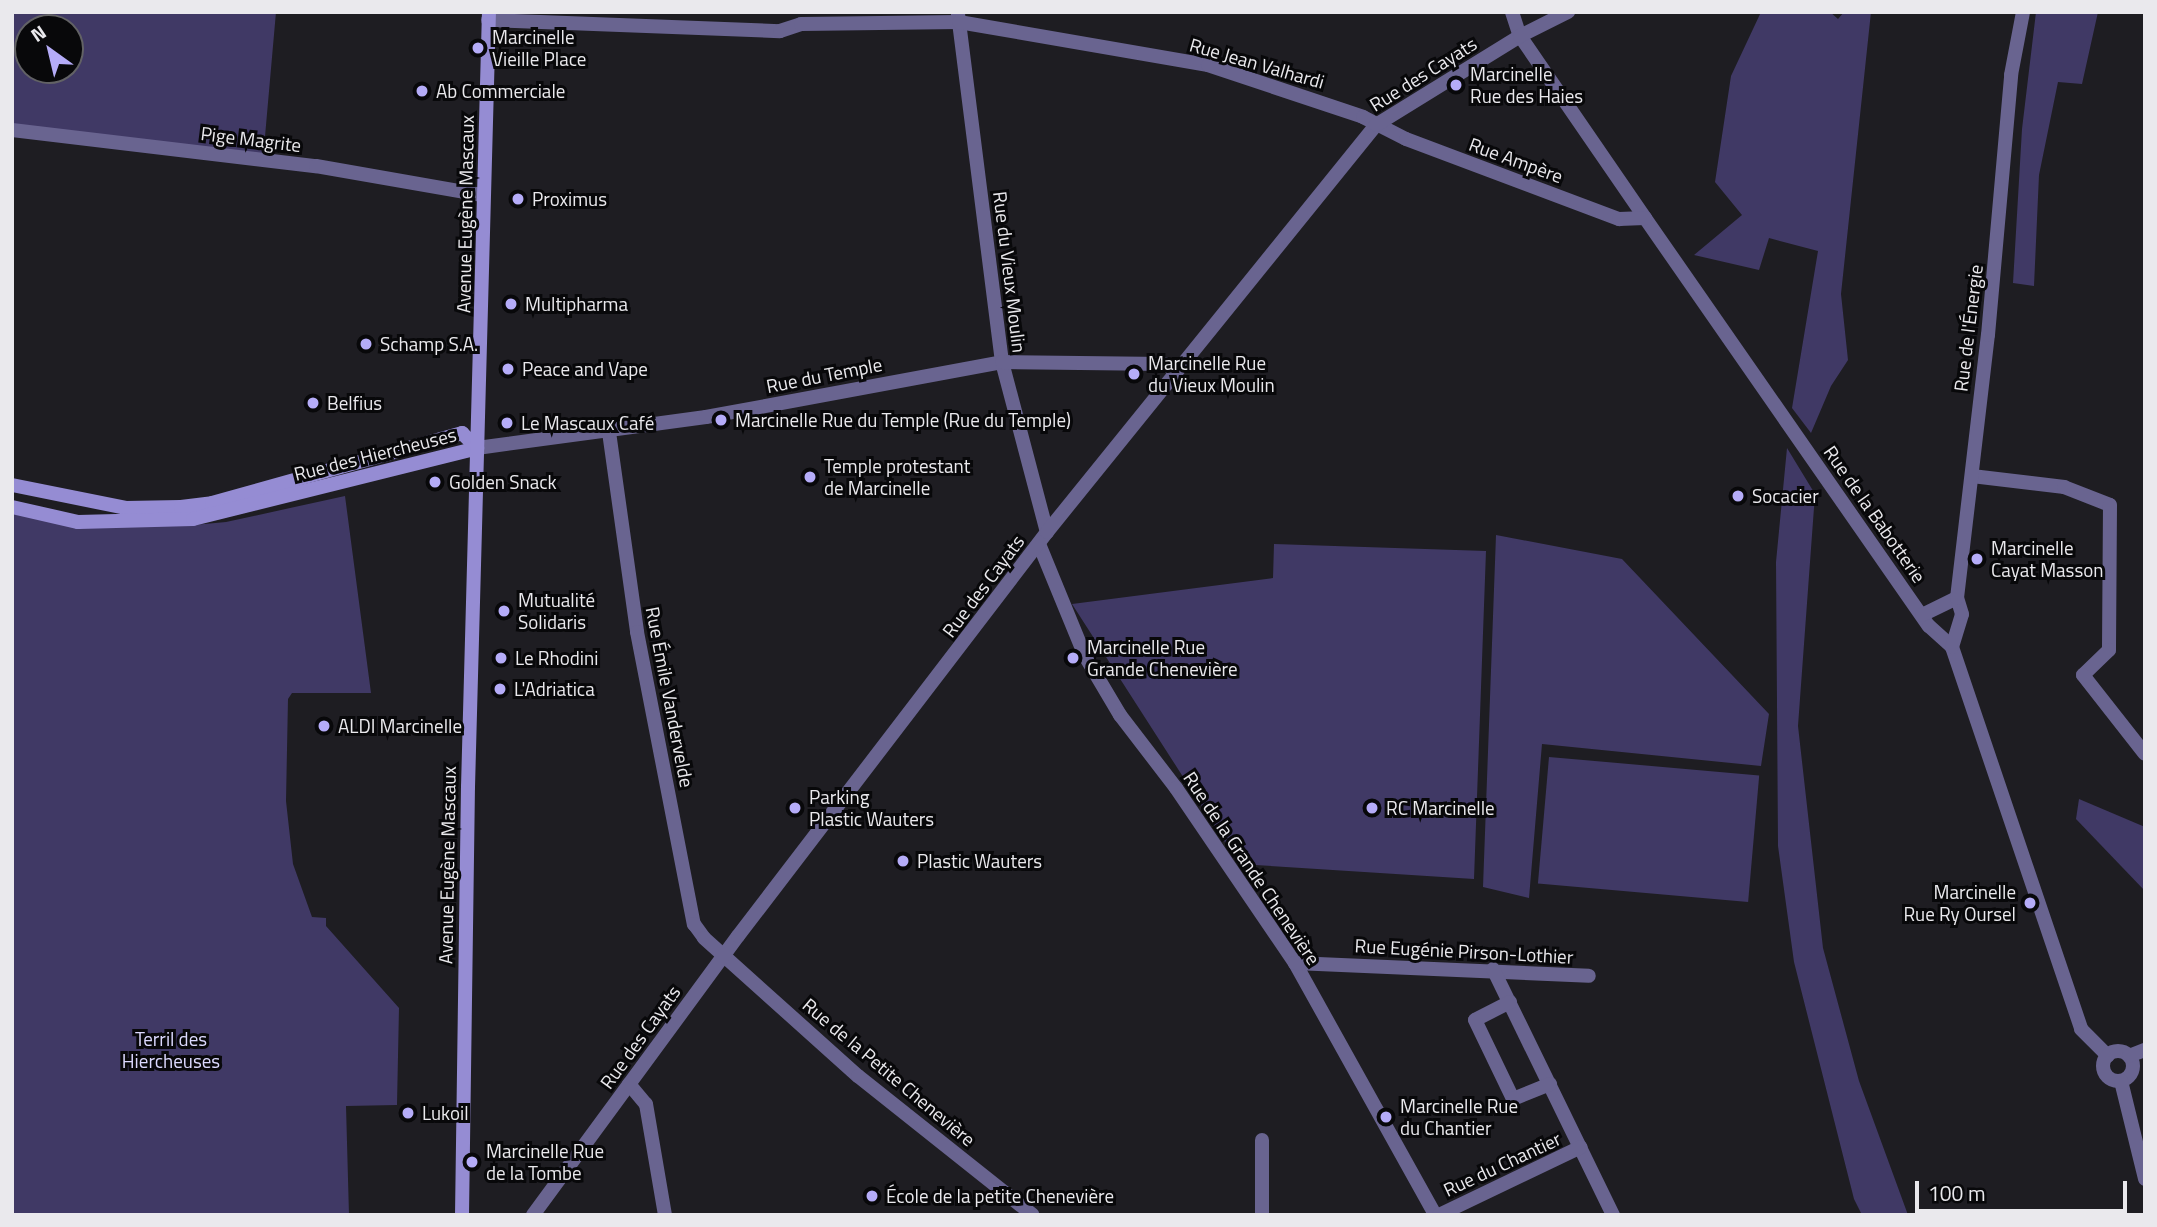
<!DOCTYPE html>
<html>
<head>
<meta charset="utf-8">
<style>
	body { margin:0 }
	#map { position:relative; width:2157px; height:1227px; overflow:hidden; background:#1e1d22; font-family:"Titillium Web",sans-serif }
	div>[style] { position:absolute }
	.green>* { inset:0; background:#403965; transform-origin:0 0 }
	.street>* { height:14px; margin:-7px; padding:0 7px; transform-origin:7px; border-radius:7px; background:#696490 }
	.street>.ring { margin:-7px; padding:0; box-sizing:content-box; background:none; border:14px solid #696490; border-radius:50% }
	.secondary>* { height:14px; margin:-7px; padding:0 7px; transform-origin:7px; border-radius:7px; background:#958cd3 }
	.dots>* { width:19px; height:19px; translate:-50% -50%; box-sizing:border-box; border:4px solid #08080a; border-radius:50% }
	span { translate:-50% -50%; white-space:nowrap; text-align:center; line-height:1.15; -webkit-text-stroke:6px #08080a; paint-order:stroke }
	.poi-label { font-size:19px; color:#eae9ed }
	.left { translate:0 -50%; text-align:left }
	.right { translate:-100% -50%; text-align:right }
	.street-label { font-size:19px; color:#eae9ed }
	.park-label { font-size:19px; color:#dddaff }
	.frame { position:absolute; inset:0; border:14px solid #eae9ed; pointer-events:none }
	.north { position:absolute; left:14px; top:14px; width:70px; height:70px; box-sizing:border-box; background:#08080a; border:2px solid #626265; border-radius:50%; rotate:326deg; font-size:19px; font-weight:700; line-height:28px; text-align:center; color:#eae9ed }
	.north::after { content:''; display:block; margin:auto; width:24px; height:32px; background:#b5acf8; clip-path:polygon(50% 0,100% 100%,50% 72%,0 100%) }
	.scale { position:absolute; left:1915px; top:1181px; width:212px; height:32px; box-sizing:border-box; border:4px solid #eae9ed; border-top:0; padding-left:9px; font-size:21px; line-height:24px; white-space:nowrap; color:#eae9ed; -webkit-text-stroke:5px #08080a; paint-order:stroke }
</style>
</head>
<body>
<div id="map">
	<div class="green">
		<div style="clip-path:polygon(evenodd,12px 12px,276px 12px,263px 159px,12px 130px,12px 12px,28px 28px,70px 28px,70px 70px,28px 70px,28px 28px)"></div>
		<div style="clip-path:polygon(1761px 12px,1830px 12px,1838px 19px,1844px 12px,1871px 12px,1841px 294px,1848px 360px,1831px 386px,1811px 433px,1792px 408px,1818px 251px,1769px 238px,1759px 270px,1694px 255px,1742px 215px,1715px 182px,1731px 76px)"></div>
		<div style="clip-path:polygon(2036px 12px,2098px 12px,2082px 84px,2058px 82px,2039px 175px,2034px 286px,2013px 283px,2022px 129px)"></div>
		<div style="clip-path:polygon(1787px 448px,1815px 494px,1798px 726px,1823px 948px,1859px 1081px,1908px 1215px,1862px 1215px,1854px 1199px,1794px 962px,1778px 846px,1776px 562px)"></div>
		<div style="clip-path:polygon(345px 496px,371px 693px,292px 693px,288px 699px,286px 801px,293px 864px,312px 917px,326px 918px,326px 926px,399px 1008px,397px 1105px,346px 1106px,349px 1215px,12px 1215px,12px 507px,78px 522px,183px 526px,226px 522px)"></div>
		<div style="clip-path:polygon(1496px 535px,1622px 559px,1769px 714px,1761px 766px,1542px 744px,1529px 898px,1483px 887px)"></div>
		<div style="clip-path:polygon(1274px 544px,1486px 551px,1474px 879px,1239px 864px,1072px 604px,1273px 578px)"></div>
		<div style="left:1549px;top:757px;width:211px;height:127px;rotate:5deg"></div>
		<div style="clip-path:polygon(2079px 799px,2145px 827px,2145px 891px,2076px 819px)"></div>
	</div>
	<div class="street">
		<div style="left:1512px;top:12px;width:25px;rotate:72deg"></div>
		<div style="left:1520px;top:36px;width:221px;rotate:55.5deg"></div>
		<div style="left:1645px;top:218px;width:497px;rotate:55.2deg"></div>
		<div style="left:1929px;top:626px;width:31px;rotate:42deg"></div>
		<div style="left:1952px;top:647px;width:403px;rotate:71.3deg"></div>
		<div style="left:2081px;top:1029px;width:38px;rotate:45deg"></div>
		<div style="left:958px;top:14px;width:351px;rotate:82.8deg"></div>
		<div style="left:1002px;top:362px;width:176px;rotate:75.2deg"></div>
		<div style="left:488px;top:20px;width:292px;rotate:2.2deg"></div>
		<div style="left:780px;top:31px;width:22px;rotate:-18deg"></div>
		<div style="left:801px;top:24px;width:158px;rotate:-0.7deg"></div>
		<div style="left:959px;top:22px;width:253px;rotate:9.8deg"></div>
		<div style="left:1208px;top:65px;width:163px;rotate:18.5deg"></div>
		<div style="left:1363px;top:117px;width:48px;rotate:27.1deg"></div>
		<div style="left:1406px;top:139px;width:228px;rotate:20.6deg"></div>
		<div style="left:1619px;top:219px;width:26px;rotate:-2deg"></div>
		<div style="left:12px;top:130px;width:306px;rotate:6.8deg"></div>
		<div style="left:316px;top:166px;width:169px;rotate:9.9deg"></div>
		<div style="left:609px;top:432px;width:202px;rotate:82deg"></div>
		<div style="left:637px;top:632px;width:298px;rotate:79deg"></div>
		<div style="left:694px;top:924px;width:17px;rotate:54deg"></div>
		<div style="left:704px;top:938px;width:207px;rotate:41.9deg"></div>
		<div style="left:858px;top:1076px;width:223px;rotate:38.5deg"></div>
		<div style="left:477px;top:448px;width:231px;rotate:-7.7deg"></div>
		<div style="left:706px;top:417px;width:301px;rotate:-10.5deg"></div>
		<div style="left:1002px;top:362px;width:163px;rotate:0.7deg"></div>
		<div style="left:1165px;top:364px;width:14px;rotate:34deg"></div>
		<div style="left:1972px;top:476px;width:93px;rotate:6.8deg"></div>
		<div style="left:2064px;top:487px;width:49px;rotate:21.4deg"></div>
		<div style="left:2110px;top:505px;width:145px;rotate:90.4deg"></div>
		<div style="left:2109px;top:650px;width:36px;rotate:136deg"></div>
		<div style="left:2083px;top:675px;width:100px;rotate:51.9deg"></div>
		<div style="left:1039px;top:544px;width:121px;rotate:67.7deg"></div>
		<div style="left:1085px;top:656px;width:69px;rotate:59.3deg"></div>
		<div style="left:1120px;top:715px;width:92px;rotate:52.5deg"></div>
		<div style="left:1176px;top:788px;width:212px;rotate:55.8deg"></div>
		<div style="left:1295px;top:963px;width:288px;rotate:60.9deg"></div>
		<div style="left:1922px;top:615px;width:39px;rotate:-26deg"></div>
		<div style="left:1952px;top:647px;width:34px;rotate:-73deg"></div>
		<div style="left:1962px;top:614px;width:17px;rotate:-107deg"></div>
		<div style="left:1957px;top:598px;width:265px;rotate:-83.3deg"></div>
		<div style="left:1988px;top:335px;width:261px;rotate:-84.9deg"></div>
		<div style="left:2011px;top:75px;width:64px;rotate:-79.2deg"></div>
		<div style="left:1295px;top:963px;width:294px;rotate:2.5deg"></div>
		<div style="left:1493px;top:969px;width:274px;rotate:64deg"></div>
		<div style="left:1510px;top:1002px;width:39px;rotate:153deg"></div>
		<div style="left:1475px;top:1020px;width:88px;rotate:64.3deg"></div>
		<div style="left:1513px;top:1099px;width:40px;rotate:-22deg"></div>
		<div class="ring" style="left:2103px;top:1051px;width:16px;height:16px"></div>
		<div style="left:2129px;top:1056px;width:17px;rotate:-21deg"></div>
		<div style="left:2121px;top:1081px;width:101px;rotate:76.2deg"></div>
		<div style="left:629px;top:1084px;width:26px;rotate:50deg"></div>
		<div style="left:646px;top:1104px;width:113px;rotate:80.3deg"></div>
		<div style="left:1262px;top:1140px;width:75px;rotate:90deg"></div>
		<div style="left:533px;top:1215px;width:346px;rotate:-53.7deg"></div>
		<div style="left:738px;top:936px;width:509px;rotate:-52.59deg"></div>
		<div style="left:1047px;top:532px;width:523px;rotate:-51.05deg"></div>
		<div style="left:1376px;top:125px;width:169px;rotate:-31.7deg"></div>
		<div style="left:1520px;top:36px;width:54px;rotate:-26.6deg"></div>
		<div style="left:1439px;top:1215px;width:157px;rotate:-25.6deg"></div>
	</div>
	<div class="secondary">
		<div style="left:12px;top:485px;width:116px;rotate:11.4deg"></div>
		<div style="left:126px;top:508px;width:55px;rotate:-1deg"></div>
		<div style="left:181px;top:507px;width:31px;rotate:-7deg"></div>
		<div style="left:212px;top:503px;width:260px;rotate:-15.6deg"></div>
		<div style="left:462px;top:433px;width:21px;rotate:45deg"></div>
		<div style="left:12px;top:507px;width:68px;rotate:12.8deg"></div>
		<div style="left:78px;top:522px;width:115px;rotate:-1.5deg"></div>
		<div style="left:193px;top:519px;width:293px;rotate:-14deg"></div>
		<div style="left:462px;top:1215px;width:428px;rotate:-89.2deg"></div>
		<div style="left:468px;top:787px;width:775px;rotate:-88.45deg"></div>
	</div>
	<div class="dots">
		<div style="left:478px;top:48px;background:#b5acf8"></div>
		<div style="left:1456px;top:85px;background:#b5acf8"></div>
		<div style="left:422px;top:91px;background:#b5acf8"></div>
		<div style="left:518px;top:199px;background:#b5acf8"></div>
		<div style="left:511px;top:304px;background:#b5acf8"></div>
		<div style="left:366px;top:344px;background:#b5acf8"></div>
		<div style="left:508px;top:369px;background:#b5acf8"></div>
		<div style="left:1134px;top:374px;background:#b5acf8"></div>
		<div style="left:313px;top:403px;background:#b5acf8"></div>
		<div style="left:721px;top:420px;background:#b5acf8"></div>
		<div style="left:507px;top:423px;background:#b5acf8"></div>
		<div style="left:810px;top:477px;background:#b5acf8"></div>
		<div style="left:435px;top:482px;background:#b5acf8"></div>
		<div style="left:1738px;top:496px;background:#b5acf8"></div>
		<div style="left:1977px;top:559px;background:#b5acf8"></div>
		<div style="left:504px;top:611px;background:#b5acf8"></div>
		<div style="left:501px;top:658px;background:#b5acf8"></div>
		<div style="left:1073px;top:658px;background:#b5acf8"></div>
		<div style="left:500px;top:689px;background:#b5acf8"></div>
		<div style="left:324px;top:726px;background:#b5acf8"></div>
		<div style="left:795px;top:808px;background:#b5acf8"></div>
		<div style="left:1372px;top:808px;background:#b5acf8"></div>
		<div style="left:903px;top:861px;background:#b5acf8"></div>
		<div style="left:2030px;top:903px;background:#b5acf8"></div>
		<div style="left:408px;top:1113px;background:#b5acf8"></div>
		<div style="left:1386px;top:1117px;background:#b5acf8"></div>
		<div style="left:472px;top:1162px;background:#b5acf8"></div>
		<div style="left:872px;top:1196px;background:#b5acf8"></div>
	</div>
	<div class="poi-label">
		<span class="left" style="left:492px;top:48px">Marcinelle<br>Vieille Place</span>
		<span class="left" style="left:1470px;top:85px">Marcinelle<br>Rue des Haies</span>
		<span class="left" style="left:436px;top:91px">Ab Commerciale</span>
		<span class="left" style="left:532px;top:199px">Proximus</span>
		<span class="left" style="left:525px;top:304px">Multipharma</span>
		<span class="left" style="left:380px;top:344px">Schamp S.A.</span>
		<span class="left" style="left:1148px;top:374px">Marcinelle Rue<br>du Vieux Moulin</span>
		<span class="left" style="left:522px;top:369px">Peace and Vape</span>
		<span class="left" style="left:327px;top:403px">Belfius</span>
		<span class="left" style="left:735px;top:420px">Marcinelle Rue du Temple (Rue du Temple)</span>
		<span class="left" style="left:521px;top:423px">Le Mascaux Café</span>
		<span class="left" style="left:824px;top:477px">Temple protestant<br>de Marcinelle</span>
		<span class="left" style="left:449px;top:482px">Golden Snack</span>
		<span class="left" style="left:1752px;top:496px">Socacier</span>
		<span class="left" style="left:1991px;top:559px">Marcinelle<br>Cayat Masson</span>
		<span class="left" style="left:518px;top:611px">Mutualité<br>Solidaris</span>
		<span class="left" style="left:1087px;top:658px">Marcinelle Rue<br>Grande Chenevière</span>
		<span class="left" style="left:515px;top:658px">Le Rhodini</span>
		<span class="left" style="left:514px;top:689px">L'Adriatica</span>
		<span class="left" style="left:338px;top:726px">ALDI Marcinelle</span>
		<span class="left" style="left:809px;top:808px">Parking<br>Plastic Wauters</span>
		<span class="left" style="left:1386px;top:808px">RC Marcinelle</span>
		<span class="left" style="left:917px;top:861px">Plastic Wauters</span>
		<span class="right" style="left:2016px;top:903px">Marcinelle<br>Rue Ry Oursel</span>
		<span class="left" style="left:1400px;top:1117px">Marcinelle Rue<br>du Chantier</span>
		<span class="left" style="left:422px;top:1113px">Lukoil</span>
		<span class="left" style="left:486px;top:1162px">Marcinelle Rue<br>de la Tombe</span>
		<span class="left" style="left:886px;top:1196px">École de la petite Chenevière</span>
	</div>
	<div class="street-label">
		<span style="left:1257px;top:63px;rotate:16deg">Rue Jean Valhardi</span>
		<span style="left:1423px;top:74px;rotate:-32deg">Rue des Cayats</span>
		<span style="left:251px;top:139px;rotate:7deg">Pige Magrite</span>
		<span style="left:1516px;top:160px;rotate:20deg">Rue Ampère</span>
		<span style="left:465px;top:214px;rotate:-89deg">Avenue Eugène Mascaux</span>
		<span style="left:1010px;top:272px;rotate:83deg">Rue du Vieux Moulin</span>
		<span style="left:1968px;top:328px;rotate:-83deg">Rue de l'Énergie</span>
		<span style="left:824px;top:375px;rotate:-11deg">Rue du Temple</span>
		<span style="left:375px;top:454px;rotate:-14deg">Rue des Hiercheuses</span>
		<span style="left:1875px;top:514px;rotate:55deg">Rue de la Babotterie</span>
		<span style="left:983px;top:586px;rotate:-53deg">Rue des Cayats</span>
		<span style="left:670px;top:697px;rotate:79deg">Rue Émile Vandervelde</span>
		<span style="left:447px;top:865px;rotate:-89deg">Avenue Eugène Mascaux</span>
		<span style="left:1252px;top:868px;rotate:56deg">Rue de la Grande Chenevière</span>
		<span style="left:1464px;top:951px;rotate:3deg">Rue Eugénie Pirson-Lothier</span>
		<span style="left:640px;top:1037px;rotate:-54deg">Rue des Cayats</span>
		<span style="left:889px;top:1072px;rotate:40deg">Rue de la Petite Chenevière</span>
		<span style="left:1502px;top:1164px;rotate:-25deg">Rue du Chantier</span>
	</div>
	<div class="park-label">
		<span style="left:171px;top:1050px">Terril des<br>Hiercheuses</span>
	</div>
	<div class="frame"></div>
	<div class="north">N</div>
	<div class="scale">100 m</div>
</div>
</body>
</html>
